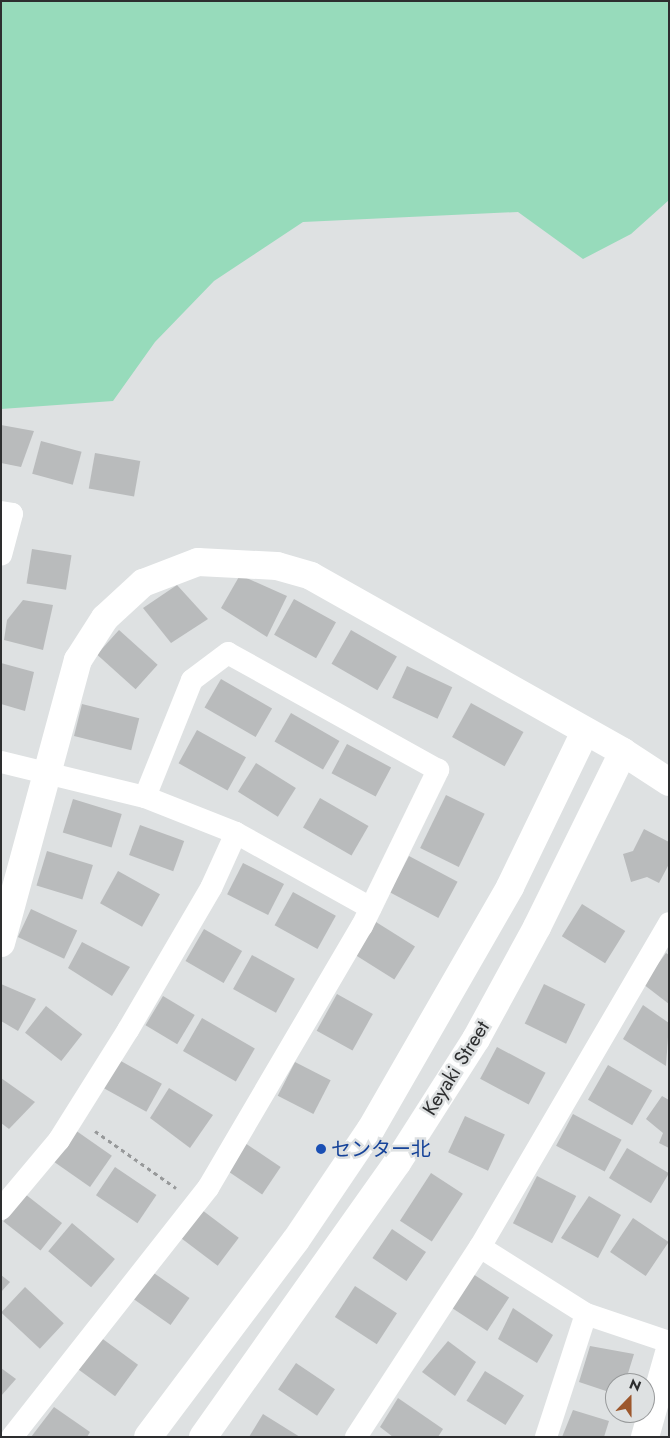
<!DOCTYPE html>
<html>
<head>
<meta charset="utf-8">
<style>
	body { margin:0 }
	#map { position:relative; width:670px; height:1438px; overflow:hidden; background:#dee1e2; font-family:Jost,"Noto Sans JP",sans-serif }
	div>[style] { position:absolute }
	.green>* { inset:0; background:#97dbbb }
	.building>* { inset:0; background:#b9bbbc; transform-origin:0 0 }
	.path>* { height:3px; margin-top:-1.5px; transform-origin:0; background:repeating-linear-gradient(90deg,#97999a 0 4px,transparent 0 8px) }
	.minor>* { height:22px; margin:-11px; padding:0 11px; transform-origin:11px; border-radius:11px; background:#fff }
	.tertiary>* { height:28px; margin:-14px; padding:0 14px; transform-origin:14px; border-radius:14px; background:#fff }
	.dots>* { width:14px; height:14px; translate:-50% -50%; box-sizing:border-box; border:2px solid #dee1e2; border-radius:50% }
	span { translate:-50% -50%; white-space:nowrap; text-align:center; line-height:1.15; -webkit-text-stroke:5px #dee1e2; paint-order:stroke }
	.street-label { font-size:20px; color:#2d2e2f }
	.transit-label { font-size:20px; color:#164399 }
	.left { translate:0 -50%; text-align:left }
	.frame { position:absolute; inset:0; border:2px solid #2d2e2f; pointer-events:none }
	.north { position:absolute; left:605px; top:1373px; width:50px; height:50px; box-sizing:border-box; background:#dee1e2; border:1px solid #97999a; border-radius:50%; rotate:22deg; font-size:14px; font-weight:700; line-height:20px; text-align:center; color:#2d2e2f }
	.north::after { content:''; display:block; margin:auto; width:18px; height:22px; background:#9d572c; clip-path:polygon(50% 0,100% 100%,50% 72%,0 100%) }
</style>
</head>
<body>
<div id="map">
	<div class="green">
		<div style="clip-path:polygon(1px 1px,669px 1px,669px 200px,631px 234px,583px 259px,518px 212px,303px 222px,214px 281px,155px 342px,113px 401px,1px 409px)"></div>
	</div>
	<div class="building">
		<div style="clip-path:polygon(1px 425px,34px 431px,21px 467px,1px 463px)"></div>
		<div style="left:41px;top:441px;width:42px;height:34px;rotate:15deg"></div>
		<div style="left:95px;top:453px;width:46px;height:36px;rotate:10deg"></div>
		<div style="left:32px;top:549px;width:40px;height:35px;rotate:9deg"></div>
		<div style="clip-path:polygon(240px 575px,287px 596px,267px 637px,221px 608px)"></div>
		<div style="clip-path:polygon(177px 585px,208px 619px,171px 643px,143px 608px)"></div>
		<div style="left:294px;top:599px;width:48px;height:41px;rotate:29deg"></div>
		<div style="clip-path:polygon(23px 600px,53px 605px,43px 650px,4px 640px,7px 620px)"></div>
		<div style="left:119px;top:630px;width:52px;height:33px;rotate:42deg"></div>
		<div style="left:351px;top:630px;width:53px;height:39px;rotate:30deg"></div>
		<div style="clip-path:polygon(1px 663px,34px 672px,25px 711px,1px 704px)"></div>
		<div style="left:407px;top:666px;width:50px;height:35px;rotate:25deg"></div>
		<div style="left:221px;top:679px;width:59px;height:33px;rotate:30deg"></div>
		<div style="left:471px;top:703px;width:60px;height:39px;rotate:29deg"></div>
		<div style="left:82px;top:704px;width:59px;height:33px;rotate:14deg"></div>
		<div style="left:291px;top:713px;width:56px;height:33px;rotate:30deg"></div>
		<div style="left:197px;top:730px;width:56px;height:38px;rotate:29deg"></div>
		<div style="left:347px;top:744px;width:50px;height:33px;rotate:28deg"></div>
		<div style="left:256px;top:763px;width:47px;height:34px;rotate:32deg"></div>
		<div style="left:446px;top:795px;width:43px;height:59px;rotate:26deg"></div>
		<div style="left:320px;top:798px;width:56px;height:34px;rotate:30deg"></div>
		<div style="left:73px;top:799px;width:51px;height:35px;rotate:17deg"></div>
		<div style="left:140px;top:825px;width:47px;height:32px;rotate:20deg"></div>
		<div style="clip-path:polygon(644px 829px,669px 842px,669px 864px,659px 883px,647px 877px,631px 882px,623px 854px,633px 851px)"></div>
		<div style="left:47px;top:851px;width:48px;height:36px;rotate:17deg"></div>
		<div style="left:409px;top:856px;width:55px;height:41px;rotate:28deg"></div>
		<div style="left:243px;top:863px;width:46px;height:35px;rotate:27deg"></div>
		<div style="left:118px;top:871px;width:48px;height:37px;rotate:29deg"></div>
		<div style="left:293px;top:892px;width:49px;height:38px;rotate:29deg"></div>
		<div style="left:582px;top:904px;width:51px;height:38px;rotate:32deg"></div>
		<div style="left:31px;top:909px;width:51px;height:31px;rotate:25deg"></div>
		<div style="left:376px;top:922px;width:46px;height:39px;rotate:32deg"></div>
		<div style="left:204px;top:929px;width:44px;height:37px;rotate:30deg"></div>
		<div style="clip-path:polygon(82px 942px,130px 967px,112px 996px,68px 968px)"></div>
		<div style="clip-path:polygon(666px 953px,669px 955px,669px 1004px,643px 984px)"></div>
		<div style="left:252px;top:955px;width:49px;height:39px;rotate:29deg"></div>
		<div style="clip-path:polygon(1px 984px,36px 999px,18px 1031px,1px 1021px)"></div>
		<div style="left:544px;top:984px;width:46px;height:44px;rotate:26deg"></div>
		<div style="left:337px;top:994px;width:41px;height:42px;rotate:29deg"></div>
		<div style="left:163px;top:996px;width:37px;height:34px;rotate:31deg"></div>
		<div style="clip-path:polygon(643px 1005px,669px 1023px,666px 1066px,623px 1039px)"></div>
		<div style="left:46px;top:1006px;width:46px;height:34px;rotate:38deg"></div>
		<div style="left:202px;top:1018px;width:61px;height:38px;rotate:30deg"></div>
		<div style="left:497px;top:1047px;width:55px;height:36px;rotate:28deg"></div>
		<div style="left:119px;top:1060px;width:49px;height:32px;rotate:29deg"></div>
		<div style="left:295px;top:1062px;width:40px;height:38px;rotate:27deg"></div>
		<div style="left:608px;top:1065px;width:51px;height:40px;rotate:30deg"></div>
		<div style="clip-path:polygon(1px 1078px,35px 1102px,9px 1129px,1px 1123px)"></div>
		<div style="clip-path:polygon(169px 1088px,213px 1115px,190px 1148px,150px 1118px)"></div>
		<div style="clip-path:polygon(662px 1096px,669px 1100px,669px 1148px,659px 1143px,663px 1133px,646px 1119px)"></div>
		<div style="left:573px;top:1114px;width:55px;height:36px;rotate:28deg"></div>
		<div style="left:465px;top:1116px;width:44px;height:40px;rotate:25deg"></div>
		<div style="left:75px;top:1130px;width:45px;height:38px;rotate:35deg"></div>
		<div style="left:245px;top:1143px;width:43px;height:33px;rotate:34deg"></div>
		<div style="left:627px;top:1148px;width:49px;height:35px;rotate:31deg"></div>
		<div style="left:115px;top:1167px;width:50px;height:34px;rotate:34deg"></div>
		<div style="left:431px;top:1173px;width:38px;height:57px;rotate:33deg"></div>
		<div style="left:537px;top:1176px;width:44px;height:53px;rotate:27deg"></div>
		<div style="left:25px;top:1194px;width:47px;height:35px;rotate:38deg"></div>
		<div style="clip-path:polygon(589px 1196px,621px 1215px,598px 1258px,561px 1238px)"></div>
		<div style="left:202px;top:1210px;width:46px;height:35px;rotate:37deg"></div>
		<div style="left:633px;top:1218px;width:43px;height:41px;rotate:34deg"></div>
		<div style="left:72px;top:1223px;width:56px;height:37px;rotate:40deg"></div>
		<div style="left:392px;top:1229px;width:41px;height:35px;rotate:34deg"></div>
		<div style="left:151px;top:1271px;width:47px;height:33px;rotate:35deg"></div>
		<div style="left:473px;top:1274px;width:43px;height:40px;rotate:33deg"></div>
		<div style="clip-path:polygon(1px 1275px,10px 1282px,1px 1292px)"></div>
		<div style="left:355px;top:1286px;width:50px;height:37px;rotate:33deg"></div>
		<div style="left:25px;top:1287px;width:53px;height:35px;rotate:43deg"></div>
		<div style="clip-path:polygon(513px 1308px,553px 1335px,537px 1363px,498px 1339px)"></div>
		<div style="left:100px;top:1337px;width:47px;height:39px;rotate:36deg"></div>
		<div style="clip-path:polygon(448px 1341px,476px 1362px,455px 1396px,422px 1372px)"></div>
		<div style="clip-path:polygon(590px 1346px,634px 1354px,625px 1383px,615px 1383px,615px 1394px,579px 1382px)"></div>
		<div style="left:296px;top:1363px;width:47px;height:32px;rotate:34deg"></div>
		<div style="clip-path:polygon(1px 1368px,16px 1379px,1px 1396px)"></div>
		<div style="left:485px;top:1371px;width:46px;height:35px;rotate:32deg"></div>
		<div style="clip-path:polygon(398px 1398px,443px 1429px,438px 1437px,393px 1437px,380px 1427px)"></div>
		<div style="clip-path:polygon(54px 1407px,90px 1432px,87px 1437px,31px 1437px)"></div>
		<div style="clip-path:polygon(573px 1410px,609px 1421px,604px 1437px,562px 1437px)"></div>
		<div style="clip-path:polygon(263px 1414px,300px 1437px,249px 1437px)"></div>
	</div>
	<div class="path">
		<div style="left:95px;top:1131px;width:99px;rotate:35.1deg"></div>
	</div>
	<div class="minor">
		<div style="left:1px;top:512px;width:11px;rotate:10deg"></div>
		<div style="left:12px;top:514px;width:42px;rotate:105deg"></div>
		<div style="left:1px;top:762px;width:148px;rotate:13.7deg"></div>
		<div style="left:145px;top:797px;width:98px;rotate:21.6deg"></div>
		<div style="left:236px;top:833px;width:60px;rotate:114.4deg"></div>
		<div style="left:211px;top:888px;width:164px;rotate:120.3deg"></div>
		<div style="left:128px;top:1030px;width:130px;rotate:122.1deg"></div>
		<div style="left:59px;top:1140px;width:90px;rotate:130deg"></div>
		<div style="left:236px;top:833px;width:154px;rotate:29.1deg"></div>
		<div style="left:480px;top:1247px;width:125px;rotate:32.3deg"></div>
		<div style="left:586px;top:1314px;width:88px;rotate:18.6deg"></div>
		<div style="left:12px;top:1437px;width:317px;rotate:-51.8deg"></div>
		<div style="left:208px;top:1188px;width:304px;rotate:-59.6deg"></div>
		<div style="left:362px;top:926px;width:174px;rotate:-64deg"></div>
		<div style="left:438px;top:770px;width:240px;rotate:-150.9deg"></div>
		<div style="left:228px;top:653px;width:45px;rotate:143.1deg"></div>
		<div style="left:192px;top:680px;width:126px;rotate:111.9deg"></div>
		<div style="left:356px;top:1437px;width:227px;rotate:-56.9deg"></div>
		<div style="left:480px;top:1247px;width:375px;rotate:-59.7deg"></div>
		<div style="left:546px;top:1437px;width:129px;rotate:-72deg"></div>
	</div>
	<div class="tertiary">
		<div style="left:1px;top:943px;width:293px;rotate:-74.8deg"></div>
		<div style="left:78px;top:660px;width:50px;rotate:-57.3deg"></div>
		<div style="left:105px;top:618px;width:52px;rotate:-42.6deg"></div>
		<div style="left:143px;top:583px;width:59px;rotate:-20.9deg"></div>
		<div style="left:198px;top:562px;width:79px;rotate:2.9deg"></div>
		<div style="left:277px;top:566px;width:35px;rotate:16deg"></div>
		<div style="left:311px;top:576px;width:358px;rotate:29.4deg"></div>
		<div style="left:623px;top:752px;width:55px;rotate:33.1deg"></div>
		<div style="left:148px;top:1437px;width:246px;rotate:-53.1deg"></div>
		<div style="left:296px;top:1240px;width:134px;rotate:-56deg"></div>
		<div style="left:371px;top:1129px;width:279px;rotate:-60.1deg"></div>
		<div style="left:510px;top:887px;width:172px;rotate:-64.2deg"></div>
		<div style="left:203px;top:1437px;width:336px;rotate:-54.7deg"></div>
		<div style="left:397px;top:1163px;width:147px;rotate:-57.5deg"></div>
		<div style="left:476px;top:1039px;width:128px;rotate:-61.4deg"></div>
		<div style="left:537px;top:927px;width:195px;rotate:-63.8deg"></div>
		<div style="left:645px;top:1437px;width:87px;rotate:-74.1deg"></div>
	</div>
	<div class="dots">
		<div style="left:321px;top:1149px;background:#1a4fb4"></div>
	</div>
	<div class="street-label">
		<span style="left:456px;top:1068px;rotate:-58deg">Keyaki Street</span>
	</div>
	<div class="transit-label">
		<span class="left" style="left:331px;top:1149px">センター北</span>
	</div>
	<div class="frame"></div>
	<div class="north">N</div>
</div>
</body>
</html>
